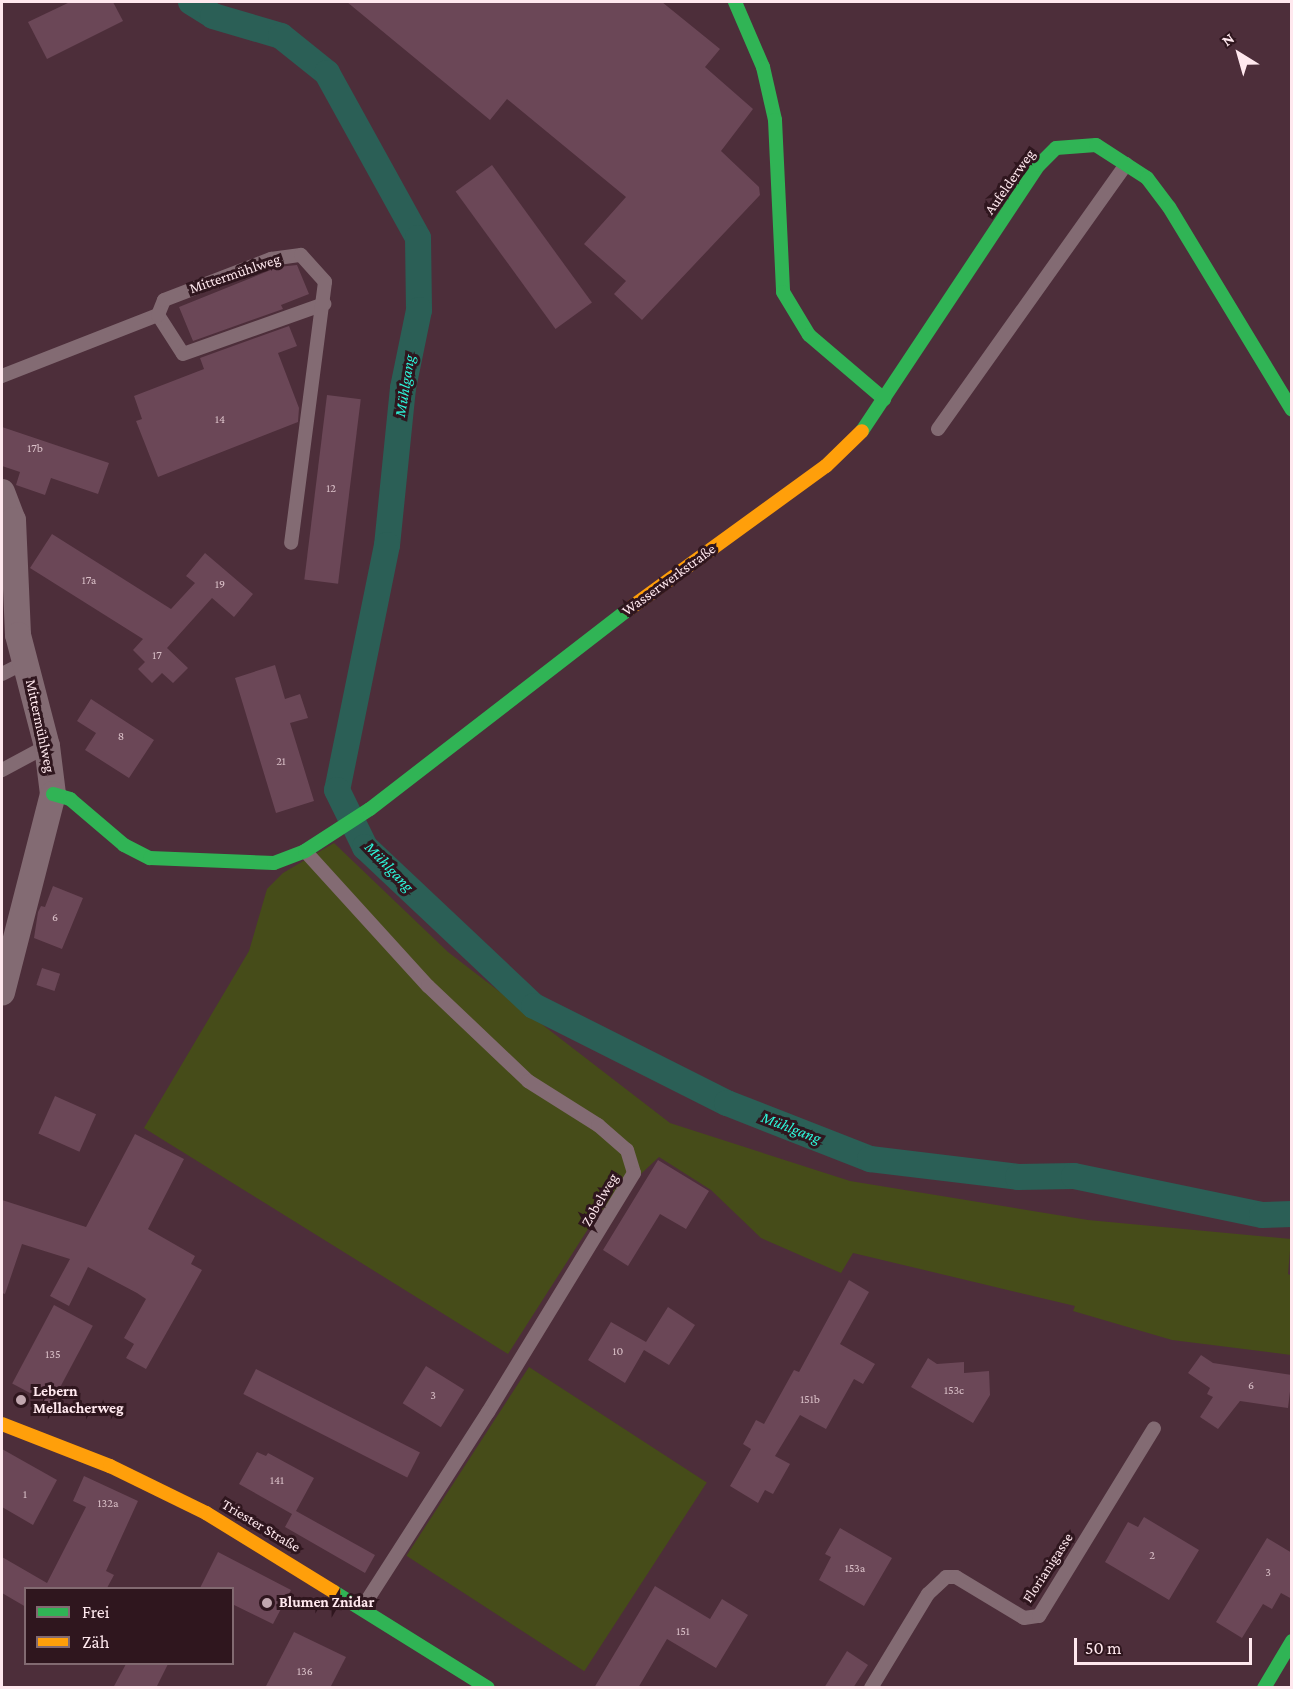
<!DOCTYPE html>
<html>
<head>
<meta charset="utf-8">
<style>
	body { margin:0 }
	#map { position:relative; width:1293px; height:1689px; overflow:hidden; background:#4d2e3a; font-family:"Crimson Pro",serif }
	div>[style] { position:absolute }
	.green>* { inset:0; background:#464c19; transform-origin:0 0 }
	.canal>* { height:26px; margin:-13px; padding:0 13px; transform-origin:13px; border-radius:13px; background:#2b5f56 }
	.building>* { inset:0; background:#6b4757; transform-origin:0 0 }
	.lane>* { height:14px; margin:-7px; padding:0 7px; transform-origin:7px; border-radius:7px; background:#836b73 }
	.street>* { height:26px; margin:-13px; padding:0 13px; transform-origin:13px; border-radius:13px; background:#836b73 }
	.fast>* { height:14px; margin:-7px; padding:0 7px; transform-origin:7px; border-radius:7px; background:#30b455 }
	.slow>* { height:14px; margin:-7px; padding:0 7px; transform-origin:7px; border-radius:7px; background:#ff9f0a }
	.dots>* { width:16px; height:16px; translate:-50% -50%; box-sizing:border-box; border:3px solid #2f161e; border-radius:50% }
	span { translate:-50% -50%; white-space:nowrap; text-align:center; line-height:1.15; -webkit-text-stroke:6px #2f161e; paint-order:stroke }
	.number-label { font-size:12px; color:#dac0c8 }
	.number-label span { -webkit-text-stroke-width:0 }
	.street-label { font-size:15px; color:#ffe8ee }
	.poi-label { font-size:15px; color:#ffe8ee; font-weight:700 }
	.left { translate:0 -50%; text-align:left }
	.water-label { font-size:16px; color:#2df6da; font-style:italic }
	.frame { position:absolute; inset:0; border:3px solid #ffe8ee; pointer-events:none }
	.legend { position:absolute; left:24px; top:1587px; width:210px; height:78px; box-sizing:border-box; background:#2f161e; border:2px solid #826a71; margin:0; padding:8px 10px; list-style:none; font-size:18px; color:#ffe8ee }
	.legend li { display:flex; align-items:center; gap:12px; height:30px }
	.legend b { width:30px; border:2px solid #826a71 }
	.north { position:absolute; left:1209px; top:24px; width:60px; height:60px; -webkit-text-stroke:4px #2f161e; paint-order:stroke; rotate:323deg; font-size:16px; font-weight:700; line-height:24px; text-align:center; color:#ffe8ee }
	.north::after { content:''; display:block; margin:auto; width:21px; height:27px; background:#ffe8ee; clip-path:polygon(50% 0,100% 100%,50% 72%,0 100%) }
	.scale { position:absolute; left:1074px; top:1638px; width:178px; height:27px; box-sizing:border-box; border:3px solid #ffe8ee; border-top:0; padding-left:8px; font-size:18px; line-height:21px; white-space:nowrap; color:#ffe8ee; -webkit-text-stroke:4px #2f161e; paint-order:stroke }
</style>
</head>
<body>
<div id="map">
	<div class="green">
		<div style="clip-path:polygon(334px 843px,448px 952px,670px 1123px,850px 1181px,1088px 1220px,1291px 1239px,1288px 1274px,1292px 1276px,1291px 1355px,1172px 1340px,1073px 1311px,1075px 1306px,853px 1253px,841px 1273px,761px 1238px,711px 1190px,659px 1157px,597px 1215px,508px 1354px,144px 1128px,249px 951px,267px 889px,283px 873px)"></div>
		<div style="left:529px;top:1367px;width:212px;height:225px;rotate:33deg"></div>
	</div>
	<div class="canal">
		<div style="left:191px;top:2px;width:26px;rotate:32deg"></div>
		<div style="left:213px;top:16px;width:71px;rotate:16.4deg"></div>
		<div style="left:281px;top:36px;width:59px;rotate:38.8deg"></div>
		<div style="left:327px;top:73px;width:188px;rotate:61.1deg"></div>
		<div style="left:418px;top:238px;width:72px;rotate:89.2deg"></div>
		<div style="left:419px;top:310px;width:80px;rotate:101.6deg"></div>
		<div style="left:403px;top:388px;width:158px;rotate:95.8deg"></div>
		<div style="left:387px;top:545px;width:250px;rotate:101.5deg"></div>
		<div style="left:337px;top:790px;width:64px;rotate:63.8deg"></div>
		<div style="left:365px;top:847px;width:232px;rotate:43.3deg"></div>
		<div style="left:534px;top:1006px;width:216px;rotate:26.7deg"></div>
		<div style="left:727px;top:1103px;width:154px;rotate:21.4deg"></div>
		<div style="left:870px;top:1159px;width:149px;rotate:6.9deg"></div>
		<div style="left:1018px;top:1177px;width:56px;rotate:-1deg"></div>
		<div style="left:1074px;top:1176px;width:192px;rotate:11.7deg"></div>
		<div style="left:1262px;top:1215px;width:30px;rotate:-2deg"></div>
	</div>
	<div class="building">
		<div style="clip-path:polygon(70px 2px,113px 2px,123px 21px,47px 59px,28px 22px)"></div>
		<div style="clip-path:polygon(347px 2px,662px 2px,720px 49px,705px 67px,753px 109px,721px 151px,759px 187px,760px 195px,642px 320px,614px 294px,626px 281px,584px 244px,626px 197px,507px 99px,490px 120px)"></div>
		<div style="left:492px;top:165px;width:170px;height:45px;rotate:54deg"></div>
		<div style="clip-path:polygon(297px 265px,309px 294px,281px 305px,283px 309px,193px 341px,179px 307px,278px 267px)"></div>
		<div style="clip-path:polygon(289px 326px,297px 346px,278px 353px,299px 408px,298px 422px,158px 477px,136px 421px,142px 419px,134px 396px,204px 369px,200px 358px)"></div>
		<div style="left:327px;top:395px;width:34px;height:186px;rotate:7deg"></div>
		<div style="clip-path:polygon(2px 427px,109px 463px,98px 494px,51px 478px,45px 495px,16px 485px,20px 472px,2px 466px)"></div>
		<div style="clip-path:polygon(52px 534px,171px 609px,195px 583px,186px 576px,205px 553px,253px 594px,234px 617px,212px 598px,167px 648px,188px 668px,173px 683px,162px 673px,152px 683px,138px 669px,145px 662px,133px 650px,143px 639px,30px 568px)"></div>
		<div style="clip-path:polygon(275px 665px,285px 699px,300px 694px,308px 718px,290px 723px,314px 801px,276px 813px,235px 678px)"></div>
		<div style="clip-path:polygon(91px 699px,154px 740px,129px 778px,85px 750px,96px 733px,77px 721px)"></div>
		<div style="clip-path:polygon(53px 886px,83px 898px,62px 949px,34px 938px,38px 912px,41px 906px,45px 907px)"></div>
		<div style="left:42px;top:968px;width:19px;height:18px;rotate:18deg"></div>
		<div style="left:55px;top:1096px;width:45px;height:41px;rotate:24deg"></div>
		<div style="clip-path:polygon(135px 1134px,184px 1159px,148px 1229px,195px 1256px,191px 1264px,202px 1270px,146px 1369px,126px 1358px,134px 1344px,124px 1338px,146px 1299px,137px 1293px,88px 1267px,69px 1306px,50px 1296px,70px 1259px,22px 1244px,5px 1294px,2px 1293px,2px 1200px,86px 1227px)"></div>
		<div style="clip-path:polygon(658px 1160px,709px 1191px,686px 1229px,660px 1214px,628px 1266px,603px 1250px)"></div>
		<div style="clip-path:polygon(849px 1280px,869px 1292px,840px 1344px,875px 1364px,863px 1384px,854px 1379px,826px 1429px,800px 1415px,775px 1456px,790px 1464px,773px 1494px,765px 1490px,758px 1503px,730px 1486px,751px 1449px,743px 1444px,756px 1420px,764px 1424px,794px 1370px,799px 1372px)"></div>
		<div style="left:54px;top:1305px;width:44px;height:89px;rotate:28deg"></div>
		<div style="clip-path:polygon(668px 1307px,695px 1325px,669px 1365px,644px 1350px,625px 1383px,588px 1360px,611px 1322px,646px 1342px)"></div>
		<div style="clip-path:polygon(1201px 1355px,1213px 1363px,1292px 1375px,1288px 1408px,1240px 1401px,1218px 1429px,1200px 1417px,1213px 1397px,1207px 1394px,1210px 1388px,1188px 1373px)"></div>
		<div style="clip-path:polygon(928px 1358px,937px 1364px,964px 1362px,964px 1373px,989px 1371px,990px 1395px,973px 1423px,911px 1387px)"></div>
		<div style="left:426px;top:1366px;width:45px;height:44px;rotate:32deg"></div>
		<div style="left:256px;top:1369px;width:184px;height:28px;rotate:27deg"></div>
		<div style="clip-path:polygon(2px 1449px,57px 1480px,33px 1525px,2px 1507px)"></div>
		<div style="clip-path:polygon(257px 1452px,266px 1456px,268px 1453px,314px 1478px,296px 1511px,375px 1555px,365px 1573px,285px 1527px,292px 1514px,239px 1484px)"></div>
		<div style="clip-path:polygon(84px 1476px,138px 1501px,106px 1571px,114px 1575px,107px 1588px,26px 1588px,26px 1607px,2px 1593px,2px 1557px,47px 1583px,86px 1507px,73px 1501px)"></div>
		<div style="clip-path:polygon(1144px 1517px,1199px 1550px,1169px 1600px,1105px 1562px,1128px 1522px,1138px 1527px)"></div>
		<div style="clip-path:polygon(840px 1528px,892px 1558px,864px 1606px,819px 1580px,831px 1557px,825px 1554px)"></div>
		<div style="clip-path:polygon(1267px 1538px,1292px 1553px,1292px 1599px,1281px 1593px,1272px 1609px,1263px 1604px,1242px 1638px,1216px 1622px)"></div>
		<div style="clip-path:polygon(218px 1552px,291px 1590px,273px 1624px,232px 1604px,232px 1588px,200px 1588px)"></div>
		<div style="clip-path:polygon(655px 1586px,710px 1619px,722px 1599px,748px 1615px,716px 1668px,667px 1639px,638px 1688px,594px 1688px)"></div>
		<div style="clip-path:polygon(294px 1632px,346px 1657px,330px 1688px,265px 1688px)"></div>
		<div style="clip-path:polygon(847px 1651px,868px 1665px,853px 1688px,824px 1688px)"></div>
		<div style="clip-path:polygon(126px 1664px,168px 1664px,156px 1688px,113px 1688px)"></div>
	</div>
	<div class="lane">
		<div style="left:158px;top:315px;width:46px;rotate:57.3deg"></div>
		<div style="left:183px;top:354px;width:150px;rotate:-19.5deg"></div>
		<div style="left:2px;top:376px;width:168px;rotate:-21.4deg"></div>
		<div style="left:158px;top:315px;width:16px;rotate:-68deg"></div>
		<div style="left:164px;top:300px;width:115px;rotate:-21deg"></div>
		<div style="left:271px;top:259px;width:30px;rotate:-8deg"></div>
		<div style="left:301px;top:255px;width:36px;rotate:48deg"></div>
		<div style="left:325px;top:282px;width:263px;rotate:97.4deg"></div>
		<div style="left:938px;top:429px;width:325px;rotate:-54.6deg"></div>
		<div style="left:2px;top:674px;width:27px;rotate:-27deg"></div>
		<div style="left:2px;top:770px;width:51px;rotate:-28.1deg"></div>
		<div style="left:305px;top:851px;width:183px;rotate:47.7deg"></div>
		<div style="left:428px;top:986px;width:138px;rotate:43.5deg"></div>
		<div style="left:528px;top:1081px;width:83px;rotate:32.2deg"></div>
		<div style="left:598px;top:1125px;width:38px;rotate:41deg"></div>
		<div style="left:627px;top:1150px;width:24px;rotate:73deg"></div>
		<div style="left:634px;top:1173px;width:280px;rotate:121.4deg"></div>
		<div style="left:488px;top:1412px;width:232px;rotate:122.7deg"></div>
		<div style="left:871px;top:1688px;width:110px;rotate:-58.8deg"></div>
		<div style="left:928px;top:1594px;width:25px;rotate:-43deg"></div>
		<div style="left:946px;top:1577px;width:10px"></div>
		<div style="left:956px;top:1577px;width:79px;rotate:31.1deg"></div>
		<div style="left:1024px;top:1618px;width:15px;rotate:-8deg"></div>
		<div style="left:1039px;top:1616px;width:220px;rotate:-58.5deg"></div>
	</div>
	<div class="street">
		<div style="left:2px;top:492px;width:30px;rotate:69deg"></div>
		<div style="left:13px;top:520px;width:115px;rotate:87.5deg"></div>
		<div style="left:18px;top:635px;width:115px;rotate:75.4deg"></div>
		<div style="left:47px;top:746px;width:48px;rotate:82.9deg"></div>
		<div style="left:53px;top:794px;width:205px;rotate:104.4deg"></div>
	</div>
	<div class="fast">
		<div style="left:735px;top:2px;width:71px;rotate:66.7deg"></div>
		<div style="left:763px;top:67px;width:54px;rotate:77.2deg"></div>
		<div style="left:775px;top:120px;width:172px;rotate:87.3deg"></div>
		<div style="left:783px;top:292px;width:50px;rotate:58.8deg"></div>
		<div style="left:809px;top:335px;width:99px;rotate:40.5deg"></div>
		<div style="left:862px;top:431px;width:320px;rotate:-56.4deg"></div>
		<div style="left:1039px;top:165px;width:24px;rotate:-45deg"></div>
		<div style="left:1056px;top:148px;width:40px;rotate:-4.3deg"></div>
		<div style="left:1096px;top:145px;width:61px;rotate:32.9deg"></div>
		<div style="left:1147px;top:178px;width:36px;rotate:53deg"></div>
		<div style="left:1169px;top:207px;width:237px;rotate:58.8deg"></div>
		<div style="left:53px;top:794px;width:18px;rotate:16deg"></div>
		<div style="left:70px;top:799px;width:71px;rotate:40.4deg"></div>
		<div style="left:124px;top:845px;width:29px;rotate:27deg"></div>
		<div style="left:150px;top:858px;width:124px;rotate:2.3deg"></div>
		<div style="left:274px;top:863px;width:33px;rotate:-21deg"></div>
		<div style="left:305px;top:851px;width:77px;rotate:-32.9deg"></div>
		<div style="left:370px;top:809px;width:327px;rotate:-37.7deg"></div>
		<div style="left:334px;top:1592px;width:181px;rotate:31.9deg"></div>
		<div style="left:1264px;top:1688px;width:55px;rotate:-59.2deg"></div>
	</div>
	<div class="slow">
		<div style="left:629px;top:609px;width:243px;rotate:-36deg"></div>
		<div style="left:826px;top:466px;width:50px;rotate:-44.2deg"></div>
		<div style="left:2px;top:1424px;width:116px;rotate:21.3deg"></div>
		<div style="left:110px;top:1466px;width:107px;rotate:26.1deg"></div>
		<div style="left:206px;top:1513px;width:150px;rotate:31.7deg"></div>
	</div>
	<div class="dots">
		<div style="left:21px;top:1400px;background:#c1a7af"></div>
		<div style="left:267px;top:1603px;background:#c1a7af"></div>
	</div>
	<div class="number-label">
		<span style="left:220px;top:420px">14</span>
		<span style="left:35px;top:449px">17b</span>
		<span style="left:331px;top:489px">12</span>
		<span style="left:89px;top:581px">17a</span>
		<span style="left:220px;top:585px">19</span>
		<span style="left:157px;top:656px">17</span>
		<span style="left:121px;top:737px">8</span>
		<span style="left:281px;top:762px">21</span>
		<span style="left:55px;top:918px">6</span>
		<span style="left:618px;top:1352px">10</span>
		<span style="left:53px;top:1355px">135</span>
		<span style="left:1251px;top:1386px">6</span>
		<span style="left:954px;top:1391px">153c</span>
		<span style="left:433px;top:1396px">3</span>
		<span style="left:810px;top:1400px">151b</span>
		<span style="left:277px;top:1481px">141</span>
		<span style="left:25px;top:1495px">1</span>
		<span style="left:108px;top:1504px">132a</span>
		<span style="left:1152px;top:1556px">2</span>
		<span style="left:855px;top:1569px">153a</span>
		<span style="left:1268px;top:1573px">3</span>
		<span style="left:683px;top:1632px">151</span>
		<span style="left:305px;top:1672px">136</span>
	</div>
	<div class="street-label">
		<span style="left:1010px;top:182px;rotate:-55deg">Aufelderweg</span>
		<span style="left:235px;top:274px;rotate:-19deg">Mittermühlweg</span>
		<span style="left:669px;top:580px;rotate:-36deg">Wasserwerkstraße</span>
		<span style="left:40px;top:726px;rotate:78deg">Mittermühlweg</span>
		<span style="left:600px;top:1200px;rotate:-60deg">Zobelweg</span>
		<span style="left:261px;top:1526px;rotate:31deg">Triester Straße</span>
		<span style="left:1048px;top:1568px;rotate:-57deg">Florianigasse</span>
	</div>
	<div class="poi-label">
		<span class="left" style="left:33px;top:1400px">Lebern<br>Mellacherweg</span>
		<span class="left" style="left:279px;top:1603px">Blumen Znidar</span>
	</div>
	<div class="water-label">
		<span style="left:405px;top:386px;rotate:-81deg">Mühlgang</span>
		<span style="left:389px;top:867px;rotate:46deg">Mühlgang</span>
		<span style="left:791px;top:1128px;rotate:21deg">Mühlgang</span>
	</div>
	<div class="frame"></div>
	<ul class="legend">
	<li><b style="height:8px;background:#30b455"></b>Frei</li>
	<li><b style="height:8px;background:#ff9f0a"></b>Zäh</li>
	</ul>
	<div class="north">N</div>
	<div class="scale">50 m</div>
</div>
</body>
</html>
